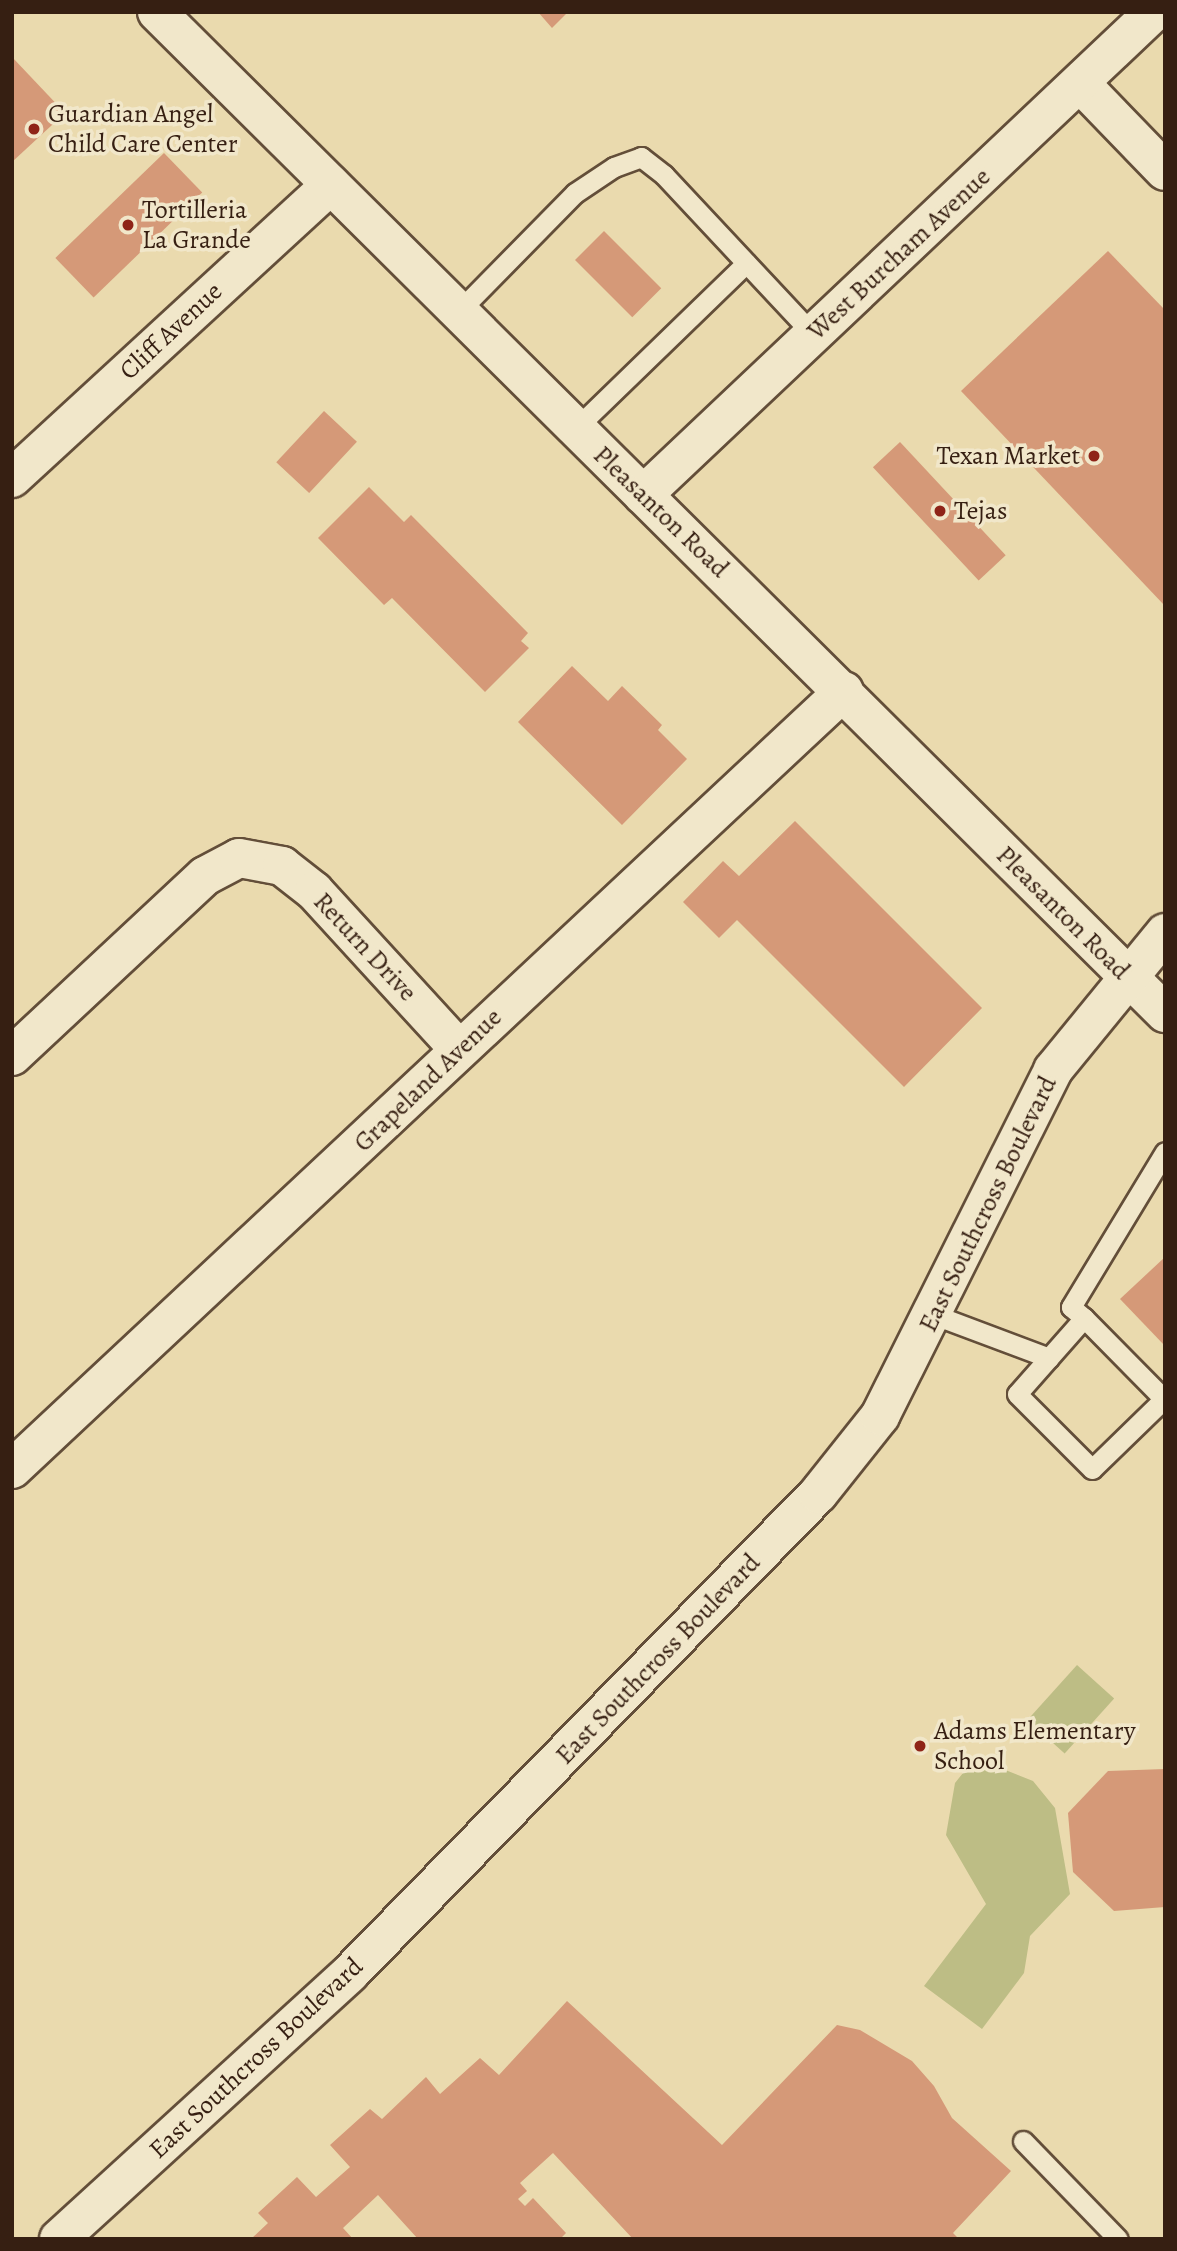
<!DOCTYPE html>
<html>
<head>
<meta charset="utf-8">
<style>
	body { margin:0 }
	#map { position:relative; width:1177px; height:2251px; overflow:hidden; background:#eadaae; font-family:Alegreya,serif }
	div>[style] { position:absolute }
	.green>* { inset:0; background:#bdbd85; transform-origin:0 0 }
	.building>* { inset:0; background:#d59978; transform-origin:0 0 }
	.roads { filter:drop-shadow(2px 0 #634e39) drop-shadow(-2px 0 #634e39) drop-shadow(0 2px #634e39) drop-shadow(0 -2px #634e39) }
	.service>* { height:19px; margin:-9.5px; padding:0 9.5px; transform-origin:9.5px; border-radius:9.5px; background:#f1e7ca }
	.minor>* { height:38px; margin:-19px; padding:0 19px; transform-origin:19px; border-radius:19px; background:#f1e7ca }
	.secondary>* { height:38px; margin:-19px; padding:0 19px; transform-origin:19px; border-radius:19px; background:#f1e7ca }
	.dots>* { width:19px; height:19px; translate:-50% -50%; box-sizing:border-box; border:4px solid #f1e7ca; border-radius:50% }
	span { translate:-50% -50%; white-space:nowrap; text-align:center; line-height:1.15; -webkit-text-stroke:7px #f1e7ca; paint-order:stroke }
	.poi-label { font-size:26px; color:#361f12 }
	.left { translate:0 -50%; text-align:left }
	.right { translate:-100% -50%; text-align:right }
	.street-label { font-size:26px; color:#361f12 }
	.frame { position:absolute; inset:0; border:14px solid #361f12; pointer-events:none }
</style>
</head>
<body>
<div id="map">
	<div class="green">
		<div style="left:1077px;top:1665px;width:50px;height:74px;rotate:42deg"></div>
		<div style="clip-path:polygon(975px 1758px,1033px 1781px,1055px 1808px,1070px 1894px,1030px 1936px,1024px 1973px,982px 2029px,924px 1986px,986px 1904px,946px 1835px,955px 1783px)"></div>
	</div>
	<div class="building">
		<div style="clip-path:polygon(538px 12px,568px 12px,552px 28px)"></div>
		<div style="clip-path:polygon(12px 57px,65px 113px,12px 162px)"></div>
		<div style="left:164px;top:153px;width:55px;height:151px;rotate:46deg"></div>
		<div style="left:604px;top:231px;width:81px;height:41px;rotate:45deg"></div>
		<div style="clip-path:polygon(1108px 251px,1165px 310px,1165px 606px,961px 391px)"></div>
		<div style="left:324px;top:411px;width:45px;height:70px;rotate:43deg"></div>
		<div style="left:900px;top:442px;width:155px;height:37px;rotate:47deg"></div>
		<div style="clip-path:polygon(369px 487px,404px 522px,411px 515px,528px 633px,521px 641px,529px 648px,485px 692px,392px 598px,384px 605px,318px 538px)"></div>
		<div style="clip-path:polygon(572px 666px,608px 701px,622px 686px,662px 725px,658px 730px,687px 759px,622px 825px,518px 722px)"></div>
		<div style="clip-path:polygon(795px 821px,982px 1008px,904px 1087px,737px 920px,719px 938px,683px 902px,723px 861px,739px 876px)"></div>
		<div style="clip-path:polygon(1165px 1257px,1165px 1346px,1120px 1299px)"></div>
		<div style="clip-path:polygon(1165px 1769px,1165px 1907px,1114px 1911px,1073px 1872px,1068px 1813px,1108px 1771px)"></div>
		<div style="clip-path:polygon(567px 2001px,722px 2145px,837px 2025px,860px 2030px,912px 2061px,934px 2086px,952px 2118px,1011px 2171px,953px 2233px,959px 2239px,633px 2239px,553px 2153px,520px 2183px,527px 2191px,518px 2199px,525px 2206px,533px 2198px,566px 2233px,560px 2239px,418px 2239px,378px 2195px,343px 2228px,353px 2239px,251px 2239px,268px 2223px,258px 2213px,297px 2177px,316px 2197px,350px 2167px,330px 2145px,370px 2109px,382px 2119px,426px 2077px,440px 2094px,480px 2058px,499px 2075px)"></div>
	</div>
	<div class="roads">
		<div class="service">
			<div style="left:458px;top:312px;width:167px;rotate:-45.5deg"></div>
			<div style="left:575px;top:193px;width:47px;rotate:-33.7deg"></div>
			<div style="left:614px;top:167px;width:29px;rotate:-20deg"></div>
			<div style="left:641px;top:157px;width:29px;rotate:38deg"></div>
			<div style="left:664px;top:175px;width:218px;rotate:46.9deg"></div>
			<div style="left:576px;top:428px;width:237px;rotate:-44.1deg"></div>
			<div style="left:932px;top:1314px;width:125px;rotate:20.6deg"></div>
			<div style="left:1084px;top:1318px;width:17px;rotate:-140deg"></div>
			<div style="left:1071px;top:1307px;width:181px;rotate:-58.8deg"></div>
			<div style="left:1164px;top:1399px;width:114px;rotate:-134.6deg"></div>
			<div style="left:1084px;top:1318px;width:101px;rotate:131.4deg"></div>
			<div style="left:1017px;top:1394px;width:106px;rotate:45deg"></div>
			<div style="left:1092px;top:1469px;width:102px;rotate:-44.2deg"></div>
			<div style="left:1023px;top:2141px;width:136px;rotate:45.9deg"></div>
		</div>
		<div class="minor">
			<div style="left:1080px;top:83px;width:122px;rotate:46deg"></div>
			<div style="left:12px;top:478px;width:433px;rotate:-42.6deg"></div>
			<div style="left:643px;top:495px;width:703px;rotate:-43.39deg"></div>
			<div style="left:12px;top:1056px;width:264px;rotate:-43deg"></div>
			<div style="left:205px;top:876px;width:38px;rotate:-28deg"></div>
			<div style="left:239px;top:858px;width:44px;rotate:10.5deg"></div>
			<div style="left:282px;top:866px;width:41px;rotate:38deg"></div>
			<div style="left:314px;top:891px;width:214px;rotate:47.5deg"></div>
			<div style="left:12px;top:1469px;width:1139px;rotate:-43.08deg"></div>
		</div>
		<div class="secondary">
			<div style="left:157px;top:12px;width:1421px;rotate:44.8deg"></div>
			<div style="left:59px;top:2239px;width:394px;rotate:-42.4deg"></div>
			<div style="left:350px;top:1973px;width:670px;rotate:-45.67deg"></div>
			<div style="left:818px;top:1494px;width:100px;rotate:-51.5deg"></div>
			<div style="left:880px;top:1416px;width:387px;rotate:-63.4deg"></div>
			<div style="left:1053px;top:1070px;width:177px;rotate:-50.7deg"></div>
		</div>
	</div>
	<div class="dots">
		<div style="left:34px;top:129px;background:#8f2418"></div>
		<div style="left:128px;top:225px;background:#8f2418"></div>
		<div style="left:1094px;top:456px;background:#8f2418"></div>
		<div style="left:940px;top:511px;background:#8f2418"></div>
		<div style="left:920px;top:1746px;background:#8f2418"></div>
	</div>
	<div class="poi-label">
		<span class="left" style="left:48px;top:129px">Guardian Angel<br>Child Care Center</span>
		<span class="left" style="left:142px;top:225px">Tortilleria<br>La Grande</span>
		<span class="right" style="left:1080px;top:456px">Texan Market</span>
		<span class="left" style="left:954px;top:511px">Tejas</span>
		<span class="left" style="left:934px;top:1746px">Adams Elementary<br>School</span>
	</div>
	<div class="street-label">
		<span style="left:899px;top:254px;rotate:-43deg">West Burcham Avenue</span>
		<span style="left:171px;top:331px;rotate:-43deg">Cliff Avenue</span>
		<span style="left:661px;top:512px;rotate:44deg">Pleasanton Road</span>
		<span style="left:1063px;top:913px;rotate:45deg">Pleasanton Road</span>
		<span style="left:365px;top:947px;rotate:47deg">Return Drive</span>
		<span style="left:428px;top:1080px;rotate:-44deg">Grapeland Avenue</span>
		<span style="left:988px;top:1204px;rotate:-64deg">East Southcross Boulevard</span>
		<span style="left:658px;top:1659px;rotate:-46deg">East Southcross Boulevard</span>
		<span style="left:256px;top:2058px;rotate:-43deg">East Southcross Boulevard</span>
	</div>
	<div class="frame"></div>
</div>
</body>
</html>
